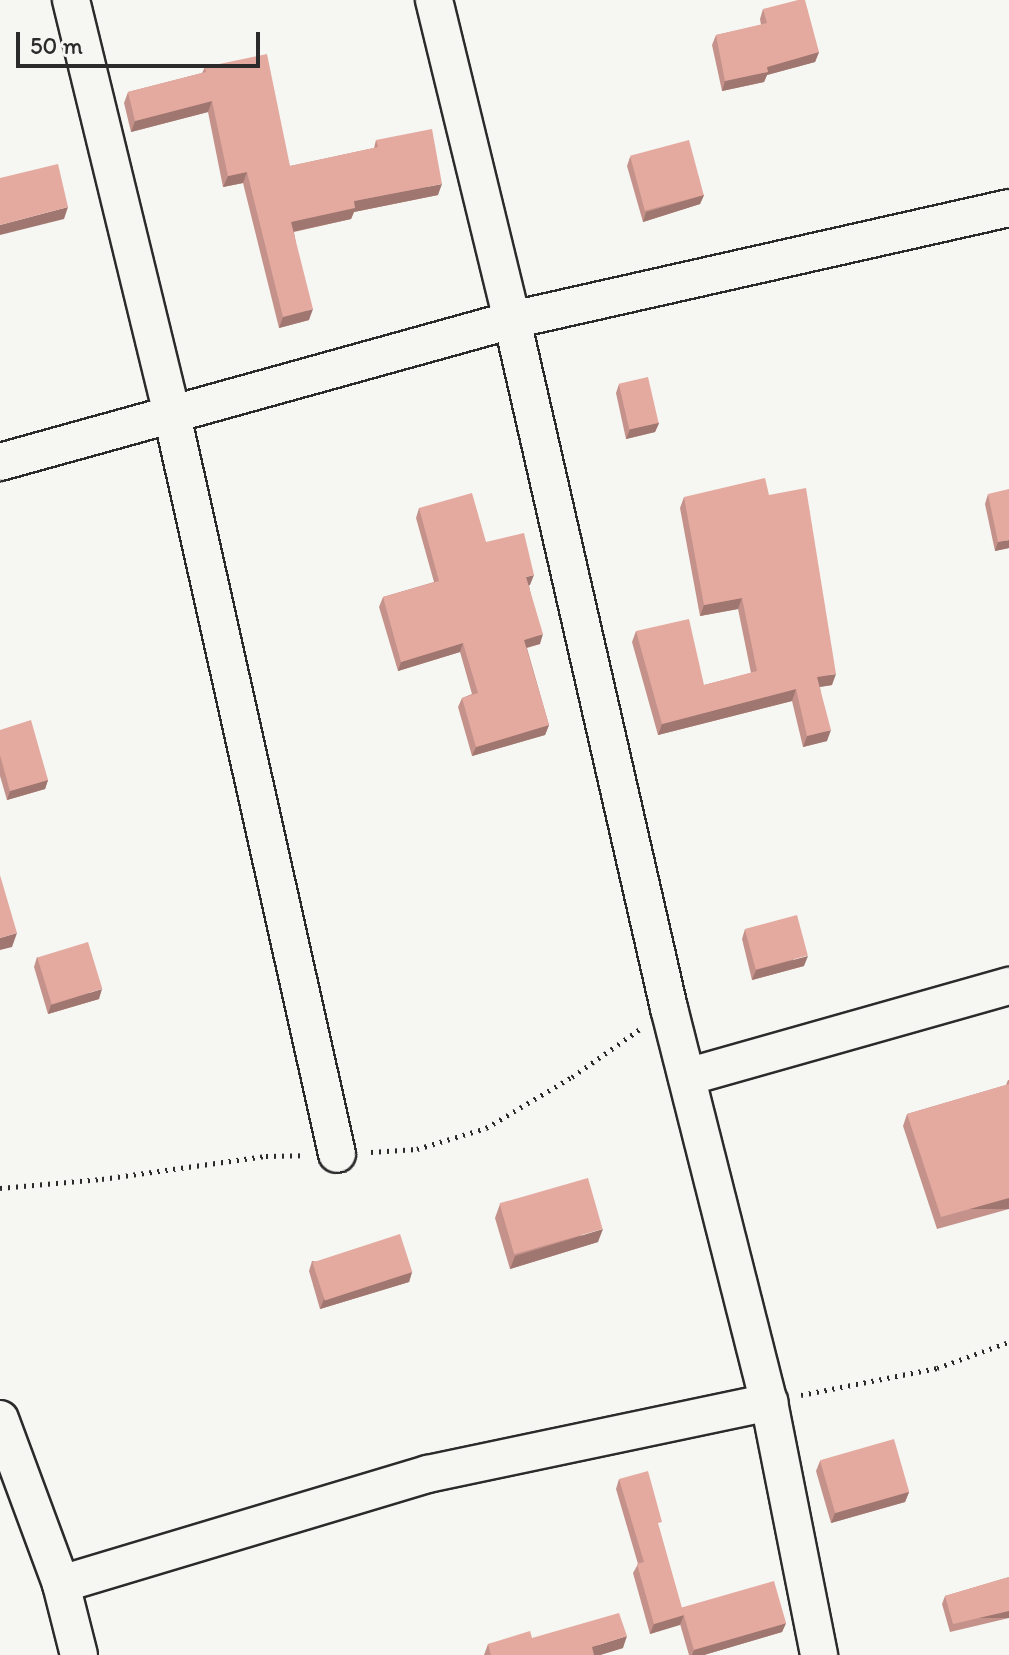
<!DOCTYPE html>
<html>
<head>
<meta charset="utf-8">
<style>
	body { margin:0 }
	#map { position:relative; width:1009px; height:1655px; overflow:hidden; background:#f6f6f2; font-family:Itim,sans-serif }
	div>[style] { position:absolute }
	.path>* { height:5px; margin-top:-2.5px; transform-origin:0; background:repeating-linear-gradient(90deg,#2b2b2b 0 2px,transparent 0 8px) }
	.roads { filter:drop-shadow(2px 0 #2b2b2b) drop-shadow(-2px 0 #2b2b2b) drop-shadow(0 2px #2b2b2b) drop-shadow(0 -2px #2b2b2b) }
	.minor>* { height:36px; margin:-18px; padding:0 18px; transform-origin:18px; border-radius:18px; background:#f6f6f2 }
	.wall>* { inset:0; background:#c4928a }
	.shaded-wall>* { inset:0; background:#a07770; transform-origin:0 0 }
	.building>* { inset:0; background:#e4aaa0; transform-origin:0 0 }
	span { translate:-50% -50%; white-space:nowrap; text-align:center; line-height:1.15; -webkit-text-stroke:6px #f6f6f2; paint-order:stroke }
	.scale { position:absolute; left:16px; top:32px; width:244px; height:36px; box-sizing:border-box; border:4px solid #2b2b2b; border-top:0; padding-left:10px; font-size:24px; line-height:28px; white-space:nowrap; color:#2b2b2b; -webkit-text-stroke:6px #f6f6f2; paint-order:stroke }
</style>
</head>
<body>
<div id="map">
	<div class="path">
		<div style="left:371px;top:1152px;width:46px;rotate:-3.7deg"></div>
		<div style="left:417px;top:1149px;width:72px;rotate:-16.9deg"></div>
		<div style="left:486px;top:1128px;width:100px;rotate:-30.7deg"></div>
		<div style="left:572px;top:1077px;width:83px;rotate:-35.2deg"></div>
		<div style="left:0;top:1188px;width:102px;rotate:-5deg"></div>
		<div style="left:102px;top:1179px;width:166px;rotate:-8deg"></div>
		<div style="left:266px;top:1156px;width:39px;rotate:-1deg"></div>
		<div style="left:801px;top:1395px;width:139px;rotate:-11.2deg"></div>
		<div style="left:937px;top:1368px;width:77px;rotate:-19.9deg"></div>
	</div>
	<div class="roads">
		<div class="minor">
			<div style="left:71px;top:0;width:427px;rotate:76.3deg"></div>
			<div style="left:172px;top:415px;width:757px;rotate:77.41deg"></div>
			<div style="left:434px;top:0;width:329px;rotate:76.3deg"></div>
			<div style="left:512px;top:320px;width:706px;rotate:77.15deg"></div>
			<div style="left:669px;top:1008px;width:406px;rotate:75.8deg"></div>
			<div style="left:769px;top:1402px;width:258px;rotate:78.8deg"></div>
			<div style="left:0;top:462px;width:531px;rotate:-15.5deg"></div>
			<div style="left:512px;top:320px;width:509px;rotate:-12.7deg"></div>
			<div style="left:687px;top:1077px;width:335px;rotate:-15.8deg"></div>
			<div style="left:0;top:1419px;width:176px;rotate:69.7deg"></div>
			<div style="left:61px;top:1584px;width:73px;rotate:75.8deg"></div>
			<div style="left:61px;top:1584px;width:383px;rotate:-16.7deg"></div>
			<div style="left:428px;top:1474px;width:349px;rotate:-11.9deg"></div>
		</div>
	</div>
	<div class="wall">
		<div style="clip-path:polygon(763px 9px,819px 52px,815px 62px,767px 75px,764px 82px,722px 91px,712px 45px,716px 35px,761px 25px,760px 19px)"></div>
		<div style="clip-path:polygon(205px 67px,290px 166px,374px 148px,376px 140px,438px 195px,354px 212px,351px 219px,294px 232px,309px 320px,279px 328px,243px 183px,223px 187px,208px 112px,131px 132px,124px 103px,128px 92px,202px 73px)"></div>
		<div style="clip-path:polygon(630px 157px,704px 195px,700px 204px,643px 222px,627px 166px)"></div>
		<div style="clip-path:polygon(619px 384px,659px 423px,655px 432px,626px 439px,616px 393px)"></div>
		<div style="clip-path:polygon(988px 494px,1009px 548px,995px 551px,985px 504px)"></div>
		<div style="clip-path:polygon(769px 495px,832px 685px,820px 687px,827px 741px,803px 747px,792px 701px,658px 735px,632px 642px,636px 631px,704px 685px,751px 673px,738px 609px,700px 616px,680px 508px,684px 497px)"></div>
		<div style="clip-path:polygon(419px 508px,486px 542px,530px 585px,529px 585px,540px 644px,527px 648px,549px 725px,545px 735px,472px 756px,458px 707px,462px 698px,472px 694px,460px 652px,398px 671px,379px 607px,383px 597px,434px 582px,416px 518px)"></div>
		<div style="clip-path:polygon(0 730px,48px 780px,45px 789px,7px 800px,0 776px)"></div>
		<div style="clip-path:polygon(745px 929px,804px 966px,752px 980px,742px 939px)"></div>
		<div style="clip-path:polygon(37px 957px,99px 999px,48px 1014px,34px 967px)"></div>
		<div style="clip-path:polygon(1008px 1080px,1009px 1080px,1009px 1209px,937px 1229px,903px 1126px,907px 1114px,1006px 1085px)"></div>
		<div style="clip-path:polygon(500px 1204px,598px 1242px,510px 1269px,495px 1218px)"></div>
		<div style="clip-path:polygon(312px 1261px,412px 1272px,409px 1282px,320px 1309px,309px 1271px)"></div>
		<div style="clip-path:polygon(820px 1461px,909px 1492px,905px 1502px,831px 1523px,816px 1471px)"></div>
		<div style="clip-path:polygon(619px 1479px,659px 1528px,681px 1608px,786px 1623px,782px 1632px,704px 1655px,689px 1655px,680px 1624px,650px 1634px,633px 1573px,638px 1564px,616px 1489px)"></div>
		<div style="clip-path:polygon(1009px 1577px,1009px 1618px,950px 1632px,942px 1604px,945px 1596px)"></div>
		<div style="clip-path:polygon(532px 1638px,623px 1648px,600px 1655px,484px 1655px,488px 1644px)"></div>
	</div>
	<div class="shaded-wall">
		<div style="clip-path:polygon(819px 52px,815px 62px,767px 75px,764px 82px,722px 91px,725px 81px,767px 67px)"></div>
		<div style="clip-path:polygon(212px 101px,208px 112px,131px 132px,135px 121px)"></div>
		<div style="clip-path:polygon(247px 172px,243px 183px,223px 187px,228px 176px)"></div>
		<div style="clip-path:polygon(442px 184px,438px 195px,354px 212px,351px 219px,287px 233px,291px 222px,354px 201px)"></div>
		<div style="clip-path:polygon(704px 195px,700px 204px,643px 222px,646px 212px)"></div>
		<div style="clip-path:polygon(68px 207px,64px 219px,0 235px,0 225px)"></div>
		<div style="clip-path:polygon(313px 309px,309px 320px,279px 328px,283px 317px)"></div>
		<div style="clip-path:polygon(659px 423px,655px 432px,626px 439px,630px 429px)"></div>
		<div style="clip-path:polygon(1009px 540px,1009px 548px,995px 551px,998px 542px)"></div>
		<div style="clip-path:polygon(534px 575px,530px 585px,523px 587px,526px 577px)"></div>
		<div style="clip-path:polygon(742px 598px,738px 609px,700px 616px,704px 605px)"></div>
		<div style="clip-path:polygon(543px 634px,540px 644px,521px 649px,524px 640px)"></div>
		<div style="clip-path:polygon(463px 643px,460px 652px,398px 671px,401px 662px)"></div>
		<div style="clip-path:polygon(836px 674px,832px 685px,813px 688px,817px 677px)"></div>
		<div style="clip-path:polygon(796px 689px,792px 701px,658px 735px,662px 724px)"></div>
		<div style="clip-path:polygon(549px 725px,545px 735px,472px 756px,476px 747px)"></div>
		<div style="clip-path:polygon(831px 730px,827px 741px,803px 747px,807px 736px)"></div>
		<div style="clip-path:polygon(48px 780px,45px 789px,7px 800px,10px 791px)"></div>
		<div style="clip-path:polygon(17px 933px,12px 947px,0 950px,0 938px)"></div>
		<div style="clip-path:polygon(808px 956px,804px 966px,752px 980px,756px 970px)"></div>
		<div style="clip-path:polygon(102px 989px,99px 999px,48px 1014px,51px 1005px)"></div>
		<div style="left:1009px;top:1198px;width:11px;height:71px;rotate:90deg"></div>
		<div style="clip-path:polygon(603px 1229px,598px 1242px,510px 1269px,515px 1256px)"></div>
		<div style="clip-path:polygon(412px 1272px,409px 1282px,320px 1309px,324px 1299px)"></div>
		<div style="clip-path:polygon(909px 1492px,905px 1502px,831px 1523px,835px 1513px)"></div>
		<div style="left:1009px;top:1611px;width:7px;height:57px;rotate:90deg"></div>
		<div style="clip-path:polygon(684px 1615px,680px 1625px,650px 1634px,654px 1624px)"></div>
		<div style="clip-path:polygon(786px 1623px,782px 1632px,704px 1655px,692px 1655px,694px 1650px)"></div>
		<div style="clip-path:polygon(627px 1636px,623px 1648px,600px 1655px,589px 1655px,592px 1647px)"></div>
	</div>
	<div class="building">
		<div style="clip-path:polygon(798px 0,805px 0,819px 52px,767px 67px,768px 72px,725px 81px,716px 35px,767px 23px,763px 9px)"></div>
		<div style="clip-path:polygon(267px 54px,290px 166px,378px 147px,376px 140px,432px 129px,442px 184px,354px 201px,355px 208px,291px 222px,313px 309px,283px 317px,247px 172px,228px 176px,212px 101px,135px 121px,128px 92px,206px 72px,205px 67px)"></div>
		<div style="left:689px;top:140px;width:57px;height:61px;rotate:75deg"></div>
		<div style="clip-path:polygon(58px 164px,68px 207px,0 225px,0 178px)"></div>
		<div style="left:648px;top:377px;width:47px;height:30px;rotate:77deg"></div>
		<div style="clip-path:polygon(765px 478px,769px 495px,806px 488px,836px 674px,817px 677px,831px 730px,807px 736px,796px 689px,662px 724px,636px 631px,689px 619px,704px 685px,757px 671px,742px 598px,704px 605px,684px 497px)"></div>
		<div style="clip-path:polygon(1009px 489px,1009px 540px,998px 542px,988px 494px)"></div>
		<div style="clip-path:polygon(472px 493px,486px 542px,524px 533px,534px 575px,526px 577px,543px 634px,524px 640px,549px 725px,476px 747px,462px 698px,478px 693px,463px 643px,401px 662px,383px 597px,439px 581px,419px 508px)"></div>
		<div style="clip-path:polygon(31px 720px,48px 780px,10px 791px,0 755px,0 730px)"></div>
		<div style="clip-path:polygon(0 875px,17px 933px,0 938px)"></div>
		<div style="left:797px;top:915px;width:42px;height:54px;rotate:75deg"></div>
		<div style="left:88px;top:942px;width:49px;height:53px;rotate:73deg"></div>
		<div style="clip-path:polygon(1009px 1084px,1009px 1198px,941px 1217px,907px 1114px)"></div>
		<div style="left:588px;top:1178px;width:53px;height:92px;rotate:74deg"></div>
		<div style="left:400px;top:1234px;width:40px;height:92px;rotate:72deg"></div>
		<div style="left:894px;top:1439px;width:55px;height:77px;rotate:74deg"></div>
		<div style="clip-path:polygon(648px 1471px,662px 1522px,658px 1523px,684px 1615px,654px 1624px,637px 1564px,644px 1562px,619px 1479px)"></div>
		<div style="clip-path:polygon(1009px 1577px,1009px 1611px,953px 1624px,945px 1596px)"></div>
		<div style="left:774px;top:1581px;width:44px;height:96px;rotate:74deg"></div>
		<div style="clip-path:polygon(619px 1613px,627px 1636px,592px 1647px,594px 1655px,491px 1655px,488px 1644px,530px 1631px,532px 1638px)"></div>
	</div>
	<div class="scale">50 m</div>
</div>
</body>
</html>
